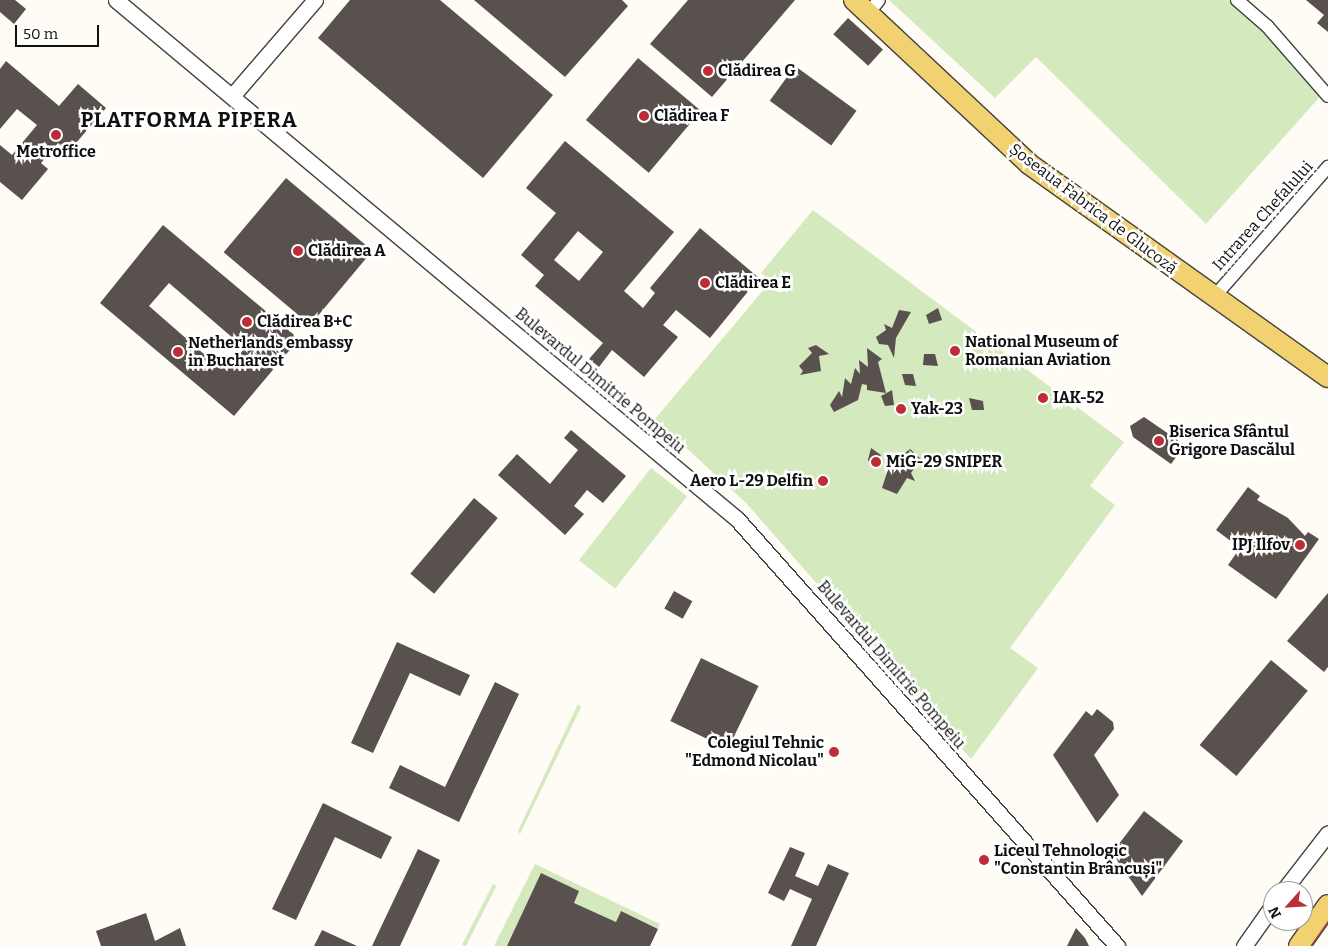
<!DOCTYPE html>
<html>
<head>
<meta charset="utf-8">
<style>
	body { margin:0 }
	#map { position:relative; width:1328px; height:946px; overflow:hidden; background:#fefcf4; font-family:Bitter,serif }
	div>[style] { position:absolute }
	.green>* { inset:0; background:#d4e9be; transform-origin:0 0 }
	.building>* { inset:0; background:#59514d; transform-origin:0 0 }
	.roads { filter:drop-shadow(1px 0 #434343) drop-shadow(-1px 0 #434343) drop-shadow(0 1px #434343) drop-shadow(0 -1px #434343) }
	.minor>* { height:12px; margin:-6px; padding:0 6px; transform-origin:6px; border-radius:6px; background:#fff }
	.tertiary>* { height:15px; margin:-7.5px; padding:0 7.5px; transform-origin:7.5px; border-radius:7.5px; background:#fff }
	.primary>* { height:20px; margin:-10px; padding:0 10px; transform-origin:10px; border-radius:10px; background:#f2d270 }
	.tram>* { height:1px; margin:-0.5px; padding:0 0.5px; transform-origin:0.5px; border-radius:0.5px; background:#bc2d35 }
	.dots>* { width:14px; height:14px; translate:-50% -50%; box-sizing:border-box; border:2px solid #fff; border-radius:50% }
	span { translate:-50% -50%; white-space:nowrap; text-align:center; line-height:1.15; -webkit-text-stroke:5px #fff; paint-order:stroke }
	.poi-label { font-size:16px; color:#101010; font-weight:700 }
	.left { translate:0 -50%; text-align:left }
	.right { translate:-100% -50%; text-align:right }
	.street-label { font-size:16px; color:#101010 }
	.district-label { font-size:21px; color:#101010; font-weight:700; letter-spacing:1px }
	.north { position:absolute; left:1263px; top:881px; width:50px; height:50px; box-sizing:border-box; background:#fff; border:1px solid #9f9f9f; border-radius:50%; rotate:244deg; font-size:14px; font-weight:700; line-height:20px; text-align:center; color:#101010 }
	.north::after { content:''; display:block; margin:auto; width:18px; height:22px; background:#bc2d35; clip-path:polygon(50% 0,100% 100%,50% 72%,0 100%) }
	.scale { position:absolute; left:15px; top:25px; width:84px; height:22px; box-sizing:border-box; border:2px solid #101010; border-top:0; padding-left:6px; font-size:15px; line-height:18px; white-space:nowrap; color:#101010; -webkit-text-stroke:4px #fff; paint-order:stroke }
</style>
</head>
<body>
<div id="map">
	<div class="green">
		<div style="clip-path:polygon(889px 0,1245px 0,1326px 90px,1206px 224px,1036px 57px,995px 98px)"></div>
		<div style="clip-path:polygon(813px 210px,1124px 442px,1090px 486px,1115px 505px,1010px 648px,1038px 668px,971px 759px,746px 503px,655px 419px,771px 281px,761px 273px)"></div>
		<div style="left:651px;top:468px;width:46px;height:117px;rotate:38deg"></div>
		<div style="clip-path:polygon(578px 704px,581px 707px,520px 834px,518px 831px)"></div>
		<div style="clip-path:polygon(535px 864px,660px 924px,658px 929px,621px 911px,616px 922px,574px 903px,579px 891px,541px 874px,507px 946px,494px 946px)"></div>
		<div style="left:493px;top:884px;width:4px;height:68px;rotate:27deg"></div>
	</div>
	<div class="building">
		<div style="clip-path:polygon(0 0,15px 0,26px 9px,14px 24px,0 12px)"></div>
		<div style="clip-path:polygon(350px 0,440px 0,553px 95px,483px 178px,318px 38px)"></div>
		<div style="clip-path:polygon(474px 0,622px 0,628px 6px,565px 77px)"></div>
		<div style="clip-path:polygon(688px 0,795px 0,712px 97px,650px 44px)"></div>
		<div style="clip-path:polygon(1306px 0,1328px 0,1328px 32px,1317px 23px,1324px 15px)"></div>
		<div style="left:848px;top:18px;width:47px;height:22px;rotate:42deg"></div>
		<div style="left:638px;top:58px;width:82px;height:81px;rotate:40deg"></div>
		<div style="clip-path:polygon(6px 61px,59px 106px,78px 84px,106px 108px,76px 143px,72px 140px,65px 149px,58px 143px,41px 163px,48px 169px,22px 200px,0 182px,0 145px,12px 155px,37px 125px,17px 109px,0 129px,0 69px)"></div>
		<div style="left:795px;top:66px;width:76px;height:43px;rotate:36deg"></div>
		<div style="clip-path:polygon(evenodd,565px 141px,674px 232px,624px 291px,643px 308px,655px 293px,650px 288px,700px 228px,759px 278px,710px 338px,676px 310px,663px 325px,678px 337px,644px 377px,612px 350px,599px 367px,589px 359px,603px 343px,535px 286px,544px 275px,521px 255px,556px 213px,526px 188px,565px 141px,578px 231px,603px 252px,579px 281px,554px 260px,578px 231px)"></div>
		<div style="left:286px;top:178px;width:113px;height:97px;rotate:40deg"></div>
		<div style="clip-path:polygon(evenodd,163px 225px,299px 339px,234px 416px,100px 303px,163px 225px,169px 283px,241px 345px,221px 369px,149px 306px,169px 283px)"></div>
		<div style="clip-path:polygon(938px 308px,942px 320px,929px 324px,926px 315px)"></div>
		<div style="clip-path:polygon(899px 310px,911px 312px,896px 338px,894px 358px,888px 345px,879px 344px,876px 337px,886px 330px,884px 324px,892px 328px)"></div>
		<div style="clip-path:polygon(816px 345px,829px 354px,819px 356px,821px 371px,800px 375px,803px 371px,799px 366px,812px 353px,808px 348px)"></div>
		<div style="clip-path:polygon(867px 348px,882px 359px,878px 362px,886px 393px,867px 390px,867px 385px,862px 384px,858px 400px,834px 412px,830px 405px,839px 391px,842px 397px,845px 378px,851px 384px,855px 368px,860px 374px,859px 360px,868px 367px)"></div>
		<div style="clip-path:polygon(924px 354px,935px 354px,938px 366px,923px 365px)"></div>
		<div style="clip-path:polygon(902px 374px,913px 374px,916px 386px,905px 385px)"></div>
		<div style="clip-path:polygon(892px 390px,894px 405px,885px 406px,881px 396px)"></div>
		<div style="clip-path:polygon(969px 398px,983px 401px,984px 410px,972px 410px)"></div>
		<div style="clip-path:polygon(1144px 417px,1185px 445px,1171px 464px,1133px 437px,1130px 426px)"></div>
		<div style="clip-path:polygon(571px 430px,626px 476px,603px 503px,587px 490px,574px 506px,584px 514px,565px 535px,498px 475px,517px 454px,550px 484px,578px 450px,564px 438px)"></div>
		<div style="clip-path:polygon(871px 448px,881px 455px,873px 468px,868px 460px)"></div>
		<div style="clip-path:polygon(910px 449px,921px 459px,911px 473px,915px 481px,907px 478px,897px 494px,882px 488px,891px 460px,894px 462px)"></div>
		<div style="clip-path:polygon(1248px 487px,1260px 496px,1257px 500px,1288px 518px,1305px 536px,1308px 532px,1319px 539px,1276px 599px,1228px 565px,1240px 548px,1216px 530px)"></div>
		<div style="left:474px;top:498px;width:31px;height:99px;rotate:40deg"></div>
		<div style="left:674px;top:591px;width:21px;height:20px;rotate:29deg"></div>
		<div style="clip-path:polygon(1328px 593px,1328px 667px,1324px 672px,1287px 641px)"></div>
		<div style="clip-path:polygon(397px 642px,470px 675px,460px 696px,410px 673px,373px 753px,351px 743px)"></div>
		<div style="left:701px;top:658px;width:64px;height:70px;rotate:26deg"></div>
		<div style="left:1271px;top:660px;width:48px;height:111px;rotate:40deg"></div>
		<div style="clip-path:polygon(495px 682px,519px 694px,459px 822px,389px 788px,400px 765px,445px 787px)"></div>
		<div style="clip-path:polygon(1097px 709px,1113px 722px,1114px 729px,1094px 755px,1119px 795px,1097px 823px,1053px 755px,1086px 711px,1092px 716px)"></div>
		<div style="clip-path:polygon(323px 803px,392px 837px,381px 859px,335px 837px,296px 920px,272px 909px)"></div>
		<div style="clip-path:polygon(1144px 811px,1183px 841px,1142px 896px,1112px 853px)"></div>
		<div style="clip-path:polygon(790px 847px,805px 853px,795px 876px,818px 886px,828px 864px,849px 873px,816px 946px,791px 946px,812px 899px,790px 889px,784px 901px,768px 893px)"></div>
		<div style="clip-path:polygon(418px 849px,440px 860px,400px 946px,372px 946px)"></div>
		<div style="clip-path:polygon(541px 873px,579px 891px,574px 903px,616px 922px,621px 911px,658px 929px,650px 946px,507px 946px)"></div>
		<div style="clip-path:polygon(146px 913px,155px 941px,180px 928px,186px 946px,101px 946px,96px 931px)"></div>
		<div style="clip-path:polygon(1076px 928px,1085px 938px,1089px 946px,1067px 946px)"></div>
		<div style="clip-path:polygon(322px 930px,357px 946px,314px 946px)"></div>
	</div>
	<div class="roads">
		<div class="minor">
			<div style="left:1237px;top:0;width:40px;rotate:41deg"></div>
			<div style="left:1267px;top:26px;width:93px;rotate:48.9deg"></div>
			<div style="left:875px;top:5px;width:6px;rotate:-51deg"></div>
			<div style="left:1214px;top:297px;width:173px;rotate:-48.8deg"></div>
		</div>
		<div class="tertiary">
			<div style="left:116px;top:0;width:809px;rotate:39.89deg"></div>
			<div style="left:737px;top:519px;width:572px;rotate:48.33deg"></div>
			<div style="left:232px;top:96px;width:127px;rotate:-49.2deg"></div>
			<div style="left:1283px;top:891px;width:73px;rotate:-52.2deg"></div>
			<div style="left:1244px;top:946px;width:50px;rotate:-54.7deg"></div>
		</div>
		<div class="primary">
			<div style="left:854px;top:0;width:240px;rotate:43.1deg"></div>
			<div style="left:1029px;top:164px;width:367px;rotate:35.5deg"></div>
			<div style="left:1299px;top:946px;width:50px;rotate:-54.7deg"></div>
		</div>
	</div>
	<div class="tram">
		<div style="left:1310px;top:946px;width:32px;rotate:-55deg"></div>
	</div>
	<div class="dots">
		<div style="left:708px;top:71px;background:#bc2d35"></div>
		<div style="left:644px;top:116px;background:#bc2d35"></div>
		<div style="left:56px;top:135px;background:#bc2d35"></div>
		<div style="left:298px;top:251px;background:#bc2d35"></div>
		<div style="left:705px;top:283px;background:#bc2d35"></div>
		<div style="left:247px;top:322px;background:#bc2d35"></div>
		<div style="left:955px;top:351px;background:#bc2d35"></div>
		<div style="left:178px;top:352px;background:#bc2d35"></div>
		<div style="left:1043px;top:398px;background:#bc2d35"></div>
		<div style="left:901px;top:409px;background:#bc2d35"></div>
		<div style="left:1159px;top:441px;background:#bc2d35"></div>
		<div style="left:876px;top:462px;background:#bc2d35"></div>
		<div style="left:823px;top:481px;background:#bc2d35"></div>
		<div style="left:1300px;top:545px;background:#bc2d35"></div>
		<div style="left:834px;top:752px;background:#bc2d35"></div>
		<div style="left:984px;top:860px;background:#bc2d35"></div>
	</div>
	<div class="poi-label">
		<span class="left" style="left:718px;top:71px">Clădirea G</span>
		<span class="left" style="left:654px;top:116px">Clădirea F</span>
		<span style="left:56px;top:152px">Metroffice</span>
		<span class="left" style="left:308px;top:251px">Clădirea A</span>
		<span class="left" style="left:715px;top:283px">Clădirea E</span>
		<span class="left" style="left:257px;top:322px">Clădirea B+C</span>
		<span class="left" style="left:965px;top:351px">National Museum of<br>Romanian Aviation</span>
		<span class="left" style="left:188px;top:352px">Netherlands embassy<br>in Bucharest</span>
		<span class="left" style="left:1053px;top:398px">IAK-52</span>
		<span class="left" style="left:911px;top:409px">Yak-23</span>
		<span class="left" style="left:1169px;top:441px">Biserica Sfântul<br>Grigore Dascălul</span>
		<span class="left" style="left:886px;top:462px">MiG-29 SNIPER</span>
		<span class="right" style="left:813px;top:481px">Aero L-29 Delfin</span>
		<span class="right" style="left:1290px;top:545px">IPJ Ilfov</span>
		<span class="right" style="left:824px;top:752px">Colegiul Tehnic<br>"Edmond Nicolau"</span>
		<span class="left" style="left:994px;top:860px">Liceul Tehnologic<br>"Constantin Brâncuși"</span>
	</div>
	<div class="street-label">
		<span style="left:1093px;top:209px;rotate:37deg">Șoseaua Fabrica de Glucoză</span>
		<span style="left:1263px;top:216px;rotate:-48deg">Intrarea Chefalului</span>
		<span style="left:600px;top:381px;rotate:40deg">Bulevardul Dimitrie Pompeiu</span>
		<span style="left:891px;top:665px;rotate:49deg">Bulevardul Dimitrie Pompeiu</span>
	</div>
	<div class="district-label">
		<span style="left:189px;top:120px">PLATFORMA PIPERA</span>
	</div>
	<div class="north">N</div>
	<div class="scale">50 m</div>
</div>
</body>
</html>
